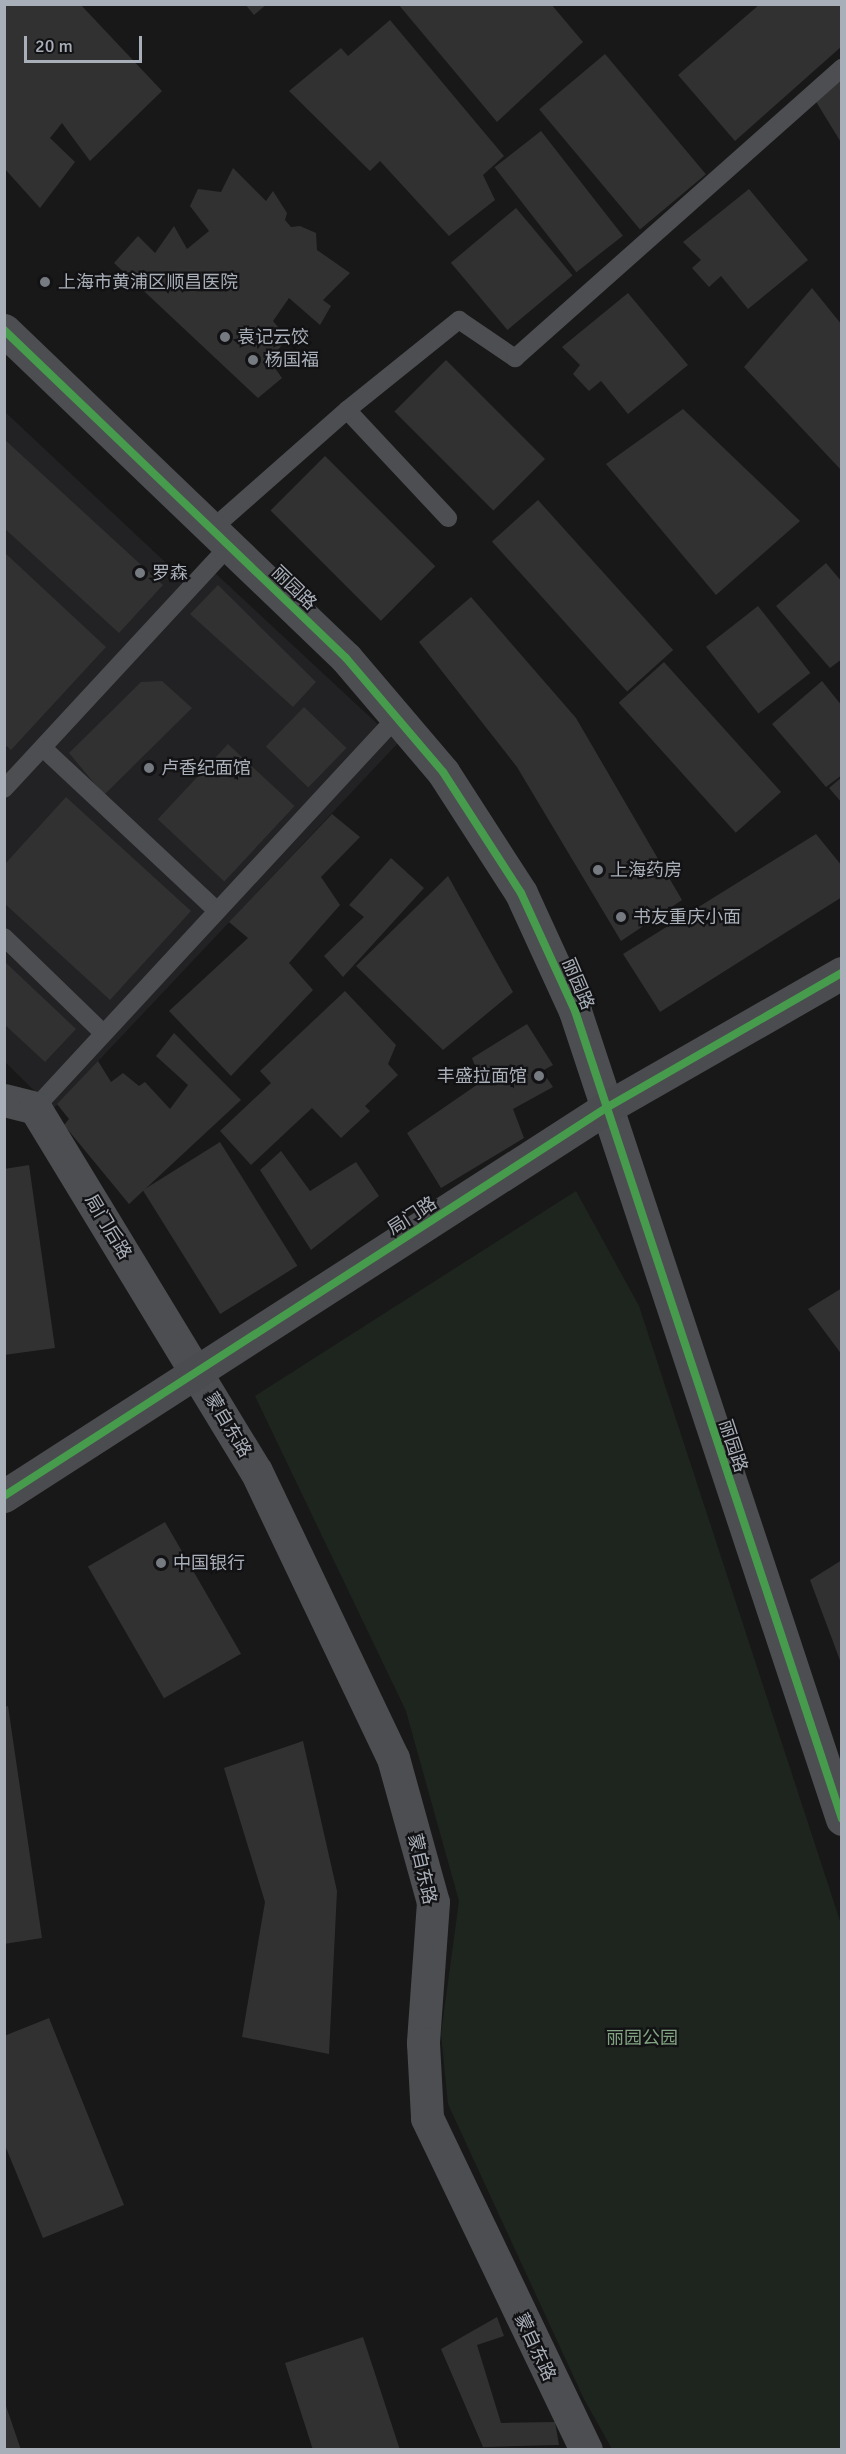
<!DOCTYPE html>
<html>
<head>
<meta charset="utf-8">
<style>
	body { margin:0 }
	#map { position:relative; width:846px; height:2454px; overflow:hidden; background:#181818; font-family:Signika,"Noto Sans SC",sans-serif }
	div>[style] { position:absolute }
	.built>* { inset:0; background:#222224 }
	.green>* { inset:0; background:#1e251f }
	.building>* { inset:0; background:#313132; transform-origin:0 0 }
	.lane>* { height:18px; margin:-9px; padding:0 9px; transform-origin:9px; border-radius:9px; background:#4c4e51 }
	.street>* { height:33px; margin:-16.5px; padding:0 16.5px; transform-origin:16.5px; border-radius:16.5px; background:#4c4e51 }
	.secondary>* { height:33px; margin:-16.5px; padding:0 16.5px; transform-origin:16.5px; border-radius:16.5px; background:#4b4c4f }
	.cycleway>* { height:8px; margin:-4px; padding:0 4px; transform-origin:4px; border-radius:4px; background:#469c4c }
	.dots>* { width:16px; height:16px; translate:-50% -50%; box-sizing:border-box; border:3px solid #121214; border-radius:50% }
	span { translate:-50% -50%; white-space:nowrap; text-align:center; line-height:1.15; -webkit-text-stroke:4.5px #121214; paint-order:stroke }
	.poi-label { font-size:18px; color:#a9afb9 }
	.left { translate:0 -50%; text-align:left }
	.right { translate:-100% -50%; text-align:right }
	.street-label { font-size:18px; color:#a9afb9 }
	.park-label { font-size:18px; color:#81a381 }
	.frame { position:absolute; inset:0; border:6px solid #a9afb9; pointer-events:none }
	.scale { position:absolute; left:24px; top:36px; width:118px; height:27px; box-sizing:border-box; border:3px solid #a9afb9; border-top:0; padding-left:8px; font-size:18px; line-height:21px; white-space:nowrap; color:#a9afb9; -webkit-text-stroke:4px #121214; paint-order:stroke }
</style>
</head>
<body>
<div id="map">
	<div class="built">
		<div style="clip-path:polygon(4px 411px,196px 591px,214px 572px,398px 743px,53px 1109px,5px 1062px)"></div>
	</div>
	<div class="green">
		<div style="clip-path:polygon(576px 1191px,639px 1306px,841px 1924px,841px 2449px,612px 2449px,584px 2399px,448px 2104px,441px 2034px,459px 1901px,406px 1711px,255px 1396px)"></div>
	</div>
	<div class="building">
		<div style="clip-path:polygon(4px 4px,80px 4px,162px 91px,90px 161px,62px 123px,50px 138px,75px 162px,40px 208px,4px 168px)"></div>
		<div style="clip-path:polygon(245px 4px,267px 4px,254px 15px)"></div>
		<div style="clip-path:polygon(398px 4px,551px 4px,583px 42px,497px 122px)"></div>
		<div style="clip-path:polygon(760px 4px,842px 4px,842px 46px,735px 141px,678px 75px)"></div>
		<div style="clip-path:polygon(390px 20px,504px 156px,483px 175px,495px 200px,449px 236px,380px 161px,370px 171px,289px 91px,341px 48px,348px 56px)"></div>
		<div style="left:605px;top:54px;width:157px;height:86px;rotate:50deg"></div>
		<div style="clip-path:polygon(842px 80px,842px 144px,815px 100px)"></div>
		<div style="left:541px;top:131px;width:133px;height:59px;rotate:52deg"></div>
		<div style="clip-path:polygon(233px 168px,266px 201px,273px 191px,287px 213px,285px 220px,291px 227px,300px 226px,316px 233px,317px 250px,350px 273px,323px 300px,331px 306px,320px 325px,289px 298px,273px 321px,287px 338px,270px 361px,282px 378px,258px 398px,114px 263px,138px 236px,155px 253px,174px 226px,187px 249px,209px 231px,190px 206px,198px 189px,221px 192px)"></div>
		<div style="clip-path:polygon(749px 189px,808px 260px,748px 309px,721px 276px,709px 287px,692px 268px,701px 260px,683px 242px)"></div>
		<div style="left:516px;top:208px;width:88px;height:85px;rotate:50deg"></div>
		<div style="clip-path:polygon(812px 288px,842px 325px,842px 471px,744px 367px)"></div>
		<div style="clip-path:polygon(628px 293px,688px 365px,628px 414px,601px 381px,589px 391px,573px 374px,580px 365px,562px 347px)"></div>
		<div style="left:446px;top:360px;width:140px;height:73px;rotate:45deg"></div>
		<div style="clip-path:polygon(683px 409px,800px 521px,716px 595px,606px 464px)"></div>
		<div style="clip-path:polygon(4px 439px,163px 585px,119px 633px,4px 528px)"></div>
		<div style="left:325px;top:456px;width:156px;height:77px;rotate:45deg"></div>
		<div style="left:538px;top:500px;width:202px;height:62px;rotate:48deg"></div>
		<div style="clip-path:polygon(4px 552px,106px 647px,11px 750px,4px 744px)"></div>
		<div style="clip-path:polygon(826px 563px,842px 582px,842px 659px,830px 668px,776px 606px)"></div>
		<div style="clip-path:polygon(218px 585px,316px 682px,293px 707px,190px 614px)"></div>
		<div style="clip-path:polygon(471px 597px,576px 718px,682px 900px,621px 941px,517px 767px,419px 642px)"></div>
		<div style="left:758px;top:606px;width:85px;height:66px;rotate:52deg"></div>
		<div style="left:664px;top:662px;width:175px;height:61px;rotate:48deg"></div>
		<div style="clip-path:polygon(162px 681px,192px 708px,104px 795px,69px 753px,141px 682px)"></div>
		<div style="clip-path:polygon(822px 681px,842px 706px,842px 775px,826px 787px,772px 724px)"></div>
		<div style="left:304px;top:707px;width:59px;height:55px;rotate:44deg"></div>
		<div style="left:228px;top:744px;width:91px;height:103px;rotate:43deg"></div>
		<div style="clip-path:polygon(842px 777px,842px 803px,829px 788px)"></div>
		<div style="clip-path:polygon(66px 797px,191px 911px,110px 1000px,4px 903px,4px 865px)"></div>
		<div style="clip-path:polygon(332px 814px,360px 837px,321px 877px,340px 905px,289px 963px,313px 990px,231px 1076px,169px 1011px,248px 938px,229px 922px)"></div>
		<div style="clip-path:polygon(816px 834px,842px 866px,842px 897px,660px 1012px,623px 954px)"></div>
		<div style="clip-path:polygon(391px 858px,424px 888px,343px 977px,324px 956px,364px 917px,349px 905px)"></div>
		<div style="clip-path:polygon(448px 876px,513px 992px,443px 1050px,356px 966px)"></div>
		<div style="clip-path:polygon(4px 961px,76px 1029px,45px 1062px,4px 1024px)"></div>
		<div style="clip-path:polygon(345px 991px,396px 1045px,388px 1064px,398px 1075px,365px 1106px,370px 1111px,341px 1138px,312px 1108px,251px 1165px,220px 1131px,271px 1083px,260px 1071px)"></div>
		<div style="clip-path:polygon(527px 1024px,553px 1065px,542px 1071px,553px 1087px,513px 1109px,524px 1138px,441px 1188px,407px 1133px,481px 1082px,472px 1058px)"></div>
		<div style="clip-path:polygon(174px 1033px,241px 1100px,129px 1204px,64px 1125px,69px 1119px,57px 1104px,98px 1061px,111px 1082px,123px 1073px,139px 1086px,145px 1082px,170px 1109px,188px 1085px,156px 1056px)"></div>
		<div style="left:220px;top:1142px;width:146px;height:91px;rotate:58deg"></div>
		<div style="clip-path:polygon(281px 1151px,310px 1191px,356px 1162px,379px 1196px,311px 1250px,260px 1170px)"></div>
		<div style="clip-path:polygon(29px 1165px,55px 1348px,4px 1355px,4px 1169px)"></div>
		<div style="clip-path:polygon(842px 1288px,842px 1355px,808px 1309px)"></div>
		<div style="left:165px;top:1522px;width:152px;height:89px;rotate:60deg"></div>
		<div style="clip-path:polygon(842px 1560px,842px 1663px,841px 1663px,810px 1580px)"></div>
		<div style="clip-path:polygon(8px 1706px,42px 1938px,4px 1944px,4px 1707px)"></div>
		<div style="clip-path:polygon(303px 1741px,337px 1891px,329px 2054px,242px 2037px,265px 1902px,224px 1768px)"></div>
		<div style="clip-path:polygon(49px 2018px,124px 2205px,43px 2238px,4px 2143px,4px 2036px)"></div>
		<div style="clip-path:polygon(497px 2317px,504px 2336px,477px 2345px,501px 2423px,555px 2422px,559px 2445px,483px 2447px,441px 2349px)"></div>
		<div style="clip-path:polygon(363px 2337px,400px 2450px,313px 2450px,285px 2363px)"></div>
		<div style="clip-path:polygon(4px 2403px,5px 2403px,21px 2450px,4px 2450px)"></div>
	</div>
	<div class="lane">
		<div style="left:347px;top:410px;width:148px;rotate:46.9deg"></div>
		<div style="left:212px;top:529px;width:180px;rotate:-41.4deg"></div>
		<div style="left:347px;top:410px;width:144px;rotate:-38.8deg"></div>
		<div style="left:459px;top:320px;width:68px;rotate:34.2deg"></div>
		<div style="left:515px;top:358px;width:437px;rotate:-41.6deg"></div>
		<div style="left:43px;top:748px;width:237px;rotate:43.1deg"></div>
		<div style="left:4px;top:789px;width:331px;rotate:-47.2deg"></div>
		<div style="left:4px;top:937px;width:136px;rotate:44.1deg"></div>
		<div style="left:35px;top:1108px;width:531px;rotate:-47.21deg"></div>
	</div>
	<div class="street">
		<div style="left:4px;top:330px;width:474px;rotate:43.8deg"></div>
		<div style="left:346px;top:658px;width:150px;rotate:49.6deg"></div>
		<div style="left:443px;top:772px;width:144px;rotate:57.2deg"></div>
		<div style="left:521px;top:893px;width:130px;rotate:65.4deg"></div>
		<div style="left:575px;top:1011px;width:851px;rotate:71.71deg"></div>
		<div style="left:4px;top:1100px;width:32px;rotate:14deg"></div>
		<div style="left:35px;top:1108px;width:425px;rotate:58.7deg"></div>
		<div style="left:256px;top:1471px;width:318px;rotate:64.5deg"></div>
		<div style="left:393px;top:1758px;width:149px;rotate:74.5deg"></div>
		<div style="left:433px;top:1902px;width:141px;rotate:94.1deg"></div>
		<div style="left:423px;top:2043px;width:75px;rotate:86.9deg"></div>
		<div style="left:427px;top:2118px;width:368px;rotate:64.4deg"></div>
	</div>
	<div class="secondary">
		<div style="left:4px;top:1496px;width:716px;rotate:-32.8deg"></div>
		<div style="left:606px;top:1108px;width:272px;rotate:-29.8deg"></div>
	</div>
	<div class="cycleway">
		<div style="left:4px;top:330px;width:474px;rotate:43.8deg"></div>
		<div style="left:346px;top:658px;width:150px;rotate:49.6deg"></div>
		<div style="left:443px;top:772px;width:144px;rotate:57.2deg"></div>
		<div style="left:521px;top:893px;width:130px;rotate:65.4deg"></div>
		<div style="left:575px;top:1011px;width:851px;rotate:71.71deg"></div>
		<div style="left:4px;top:1496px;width:716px;rotate:-32.8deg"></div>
		<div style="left:606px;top:1108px;width:272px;rotate:-29.8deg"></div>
	</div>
	<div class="dots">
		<div style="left:45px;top:282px;background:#767a81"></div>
		<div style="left:225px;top:337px;background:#767a81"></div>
		<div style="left:253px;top:360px;background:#767a81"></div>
		<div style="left:140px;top:573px;background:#767a81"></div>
		<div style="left:149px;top:768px;background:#767a81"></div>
		<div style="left:598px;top:870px;background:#767a81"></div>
		<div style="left:621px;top:917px;background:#767a81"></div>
		<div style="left:539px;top:1076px;background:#767a81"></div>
		<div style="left:161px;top:1563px;background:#767a81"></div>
	</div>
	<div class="poi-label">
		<span class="left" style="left:58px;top:282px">上海市黄浦区顺昌医院</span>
		<span class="left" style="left:237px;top:337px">袁记云饺</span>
		<span class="left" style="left:265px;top:360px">杨国福</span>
		<span class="left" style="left:152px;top:573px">罗森</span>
		<span class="left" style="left:161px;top:768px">卢香纪面馆</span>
		<span class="left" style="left:610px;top:870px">上海药房</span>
		<span class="left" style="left:633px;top:917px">书友重庆小面</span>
		<span class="right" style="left:527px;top:1076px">丰盛拉面馆</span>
		<span class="left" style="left:173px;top:1563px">中国银行</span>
	</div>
	<div class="street-label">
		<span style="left:294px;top:588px;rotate:44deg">丽园路</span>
		<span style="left:578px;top:984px;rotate:67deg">丽园路</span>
		<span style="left:412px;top:1216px;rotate:-33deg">局门路</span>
		<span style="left:108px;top:1227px;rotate:59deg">局门后路</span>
		<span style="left:228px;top:1425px;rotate:59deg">蒙自东路</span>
		<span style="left:733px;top:1446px;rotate:72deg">丽园路</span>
		<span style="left:422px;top:1869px;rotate:77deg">蒙自东路</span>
		<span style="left:535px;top:2347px;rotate:65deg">蒙自东路</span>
	</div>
	<div class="park-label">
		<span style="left:642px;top:2038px">丽园公园</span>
	</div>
	<div class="frame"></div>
	<div class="scale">20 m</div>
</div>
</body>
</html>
